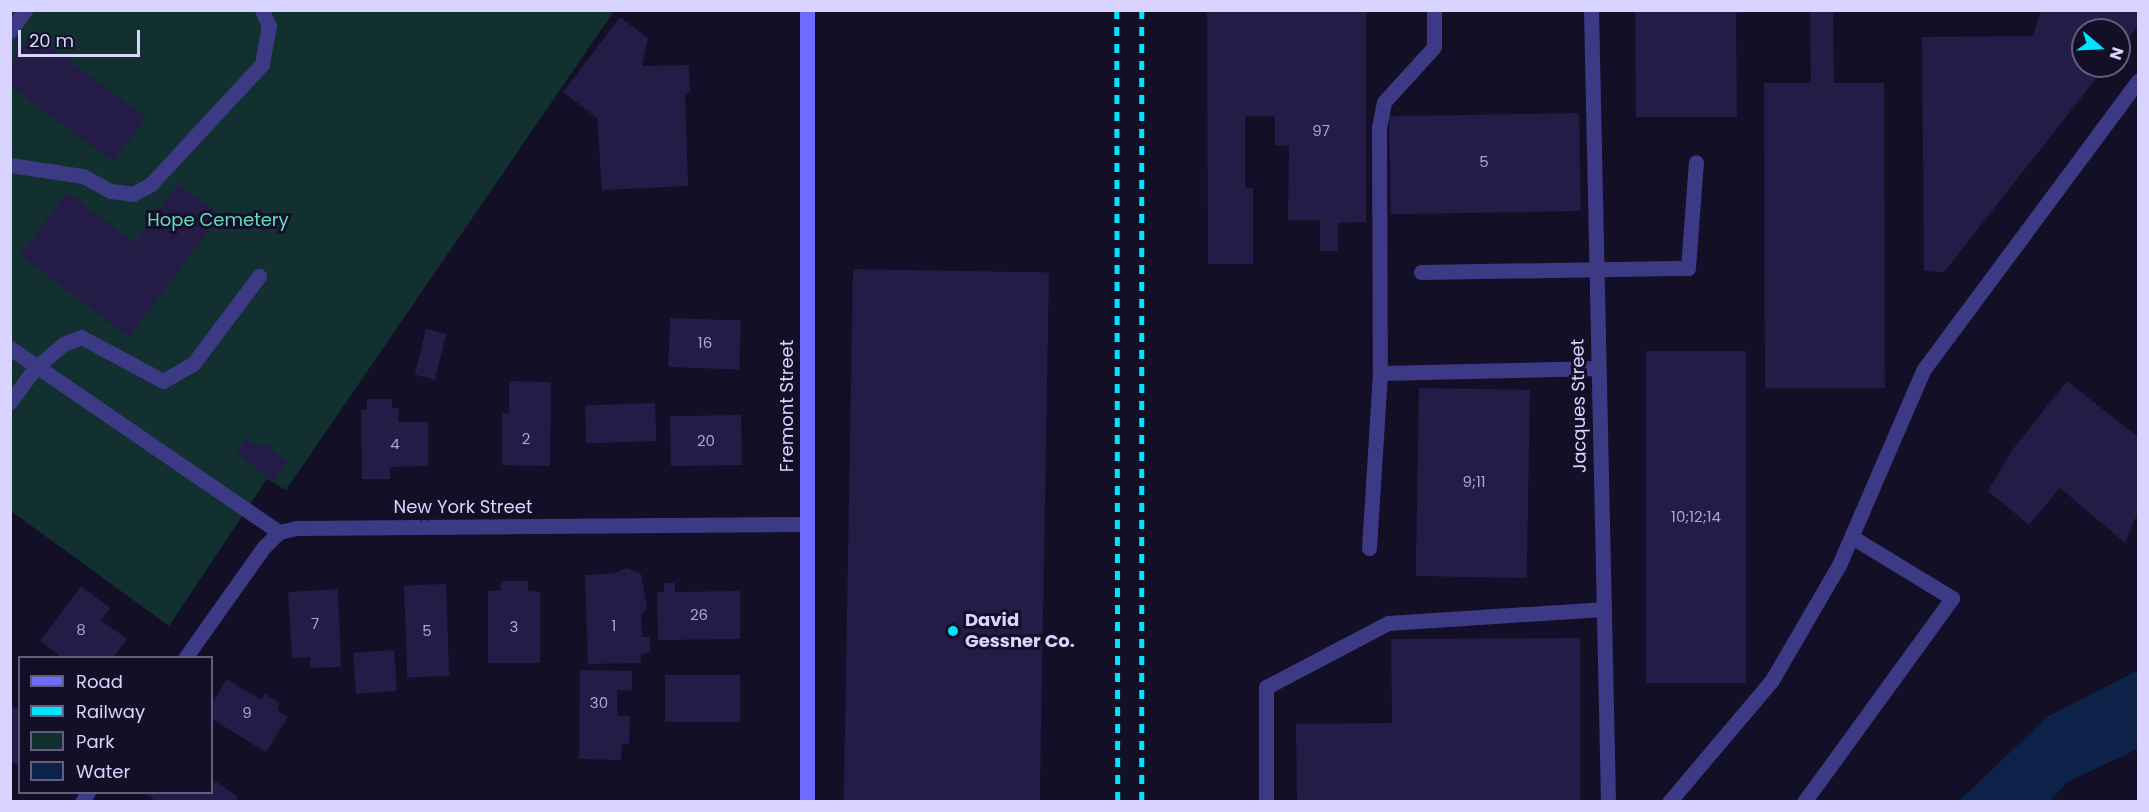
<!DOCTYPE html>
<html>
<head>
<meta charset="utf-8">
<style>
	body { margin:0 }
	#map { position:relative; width:2149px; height:812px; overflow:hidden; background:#130f26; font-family:Poppins,sans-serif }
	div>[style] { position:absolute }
	.green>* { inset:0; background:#12302f }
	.water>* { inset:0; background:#0c2248 }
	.building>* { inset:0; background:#241b47; transform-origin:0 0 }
	.lane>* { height:15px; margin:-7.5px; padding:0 7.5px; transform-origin:7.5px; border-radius:7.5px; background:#3d3a85 }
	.street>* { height:15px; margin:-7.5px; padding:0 7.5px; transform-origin:7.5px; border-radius:7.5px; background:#3d3a85 }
	.secondary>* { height:15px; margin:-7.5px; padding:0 7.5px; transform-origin:7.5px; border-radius:7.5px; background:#6f6bff }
	.rail>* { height:4.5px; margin-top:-2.25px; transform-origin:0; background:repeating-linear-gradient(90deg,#00e5ff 0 9px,transparent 0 17px) }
	.dots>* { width:16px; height:16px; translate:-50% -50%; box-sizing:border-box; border:3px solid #130f26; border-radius:50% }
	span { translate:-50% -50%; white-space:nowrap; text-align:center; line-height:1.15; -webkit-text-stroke:6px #130f26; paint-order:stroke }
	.number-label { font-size:15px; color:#aca6d1 }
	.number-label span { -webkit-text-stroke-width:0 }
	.park-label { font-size:18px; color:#5fe0c0 }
	.street-label { font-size:18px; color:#d9d4ff }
	.poi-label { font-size:18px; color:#d9d4ff; font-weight:700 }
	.left { translate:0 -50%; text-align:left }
	.frame { position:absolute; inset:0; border:12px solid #d9d4ff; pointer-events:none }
	.legend { position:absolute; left:18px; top:656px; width:195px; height:138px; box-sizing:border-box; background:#130f26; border:2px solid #625e7d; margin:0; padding:8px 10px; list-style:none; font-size:18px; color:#d9d4ff }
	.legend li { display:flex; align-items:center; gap:12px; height:30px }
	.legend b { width:30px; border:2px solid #625e7d }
	.north { position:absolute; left:2071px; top:18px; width:60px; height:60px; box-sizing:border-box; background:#130f26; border:2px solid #625e7d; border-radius:50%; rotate:109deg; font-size:16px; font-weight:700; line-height:24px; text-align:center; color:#d9d4ff }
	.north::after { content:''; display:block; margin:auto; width:21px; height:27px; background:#00e5ff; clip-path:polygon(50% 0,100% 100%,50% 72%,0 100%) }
	.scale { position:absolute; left:18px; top:30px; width:122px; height:27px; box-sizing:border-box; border:3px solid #d9d4ff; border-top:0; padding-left:8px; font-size:18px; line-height:21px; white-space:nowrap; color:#d9d4ff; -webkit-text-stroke:4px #130f26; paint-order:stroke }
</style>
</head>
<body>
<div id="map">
	<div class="green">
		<div style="clip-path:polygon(11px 11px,614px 11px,286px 490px,267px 479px,169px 626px,11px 511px)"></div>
	</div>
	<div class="water">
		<div style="clip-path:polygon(2138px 670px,2138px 749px,2067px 782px,2050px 801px,1959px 801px,2047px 717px)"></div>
	</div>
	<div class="building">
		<div style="clip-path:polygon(1207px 10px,1366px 10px,1366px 222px,1338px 223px,1338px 251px,1320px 251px,1320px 220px,1288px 220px,1289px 146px,1275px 145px,1275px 116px,1245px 116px,1245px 188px,1253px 188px,1253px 264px,1208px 264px)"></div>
		<div style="clip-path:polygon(1635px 10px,1763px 10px,1736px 13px,1737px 117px,1636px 117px)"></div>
		<div style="clip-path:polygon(1810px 10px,1848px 10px,1833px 13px,1834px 83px,1884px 83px,1885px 388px,1765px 388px,1764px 83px,1811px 83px)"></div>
		<div style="clip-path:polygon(2041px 10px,2138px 10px,2138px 25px,2119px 50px,2119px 30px,2083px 30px,2083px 66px,2106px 66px,1944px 272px,1924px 271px,1922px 37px,2033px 36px)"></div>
		<div style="clip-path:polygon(620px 17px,648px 38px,642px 66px,689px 65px,690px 93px,685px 93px,688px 186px,602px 190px,597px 118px,563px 92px)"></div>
		<div style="clip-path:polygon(32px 34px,146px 117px,114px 162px,10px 86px,10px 64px)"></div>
		<div style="left:1579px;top:113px;width:98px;height:190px;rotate:89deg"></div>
		<div style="clip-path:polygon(178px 184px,220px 215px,129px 337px,20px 255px,67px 192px,135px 243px)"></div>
		<div style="left:853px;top:269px;width:196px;height:533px;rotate:1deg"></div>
		<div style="left:670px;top:318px;width:71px;height:49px;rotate:2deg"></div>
		<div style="left:426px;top:329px;width:21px;height:47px;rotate:14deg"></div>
		<div style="left:1646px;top:351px;width:100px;height:332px"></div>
		<div style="clip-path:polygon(509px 381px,551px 382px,550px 466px,502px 465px,502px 413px,509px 413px)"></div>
		<div style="clip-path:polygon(2067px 381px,2138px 437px,2138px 512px,2125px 543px,2060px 488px,2029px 525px,1988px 491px,2013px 449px)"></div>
		<div style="left:1419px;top:388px;width:111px;height:188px;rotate:1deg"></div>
		<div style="clip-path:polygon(367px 399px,392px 399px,392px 408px,399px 408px,398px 422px,428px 422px,428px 466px,390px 467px,390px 479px,362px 479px,361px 410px,367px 409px)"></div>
		<div style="left:655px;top:403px;width:38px;height:70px;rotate:88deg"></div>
		<div style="left:741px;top:415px;width:50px;height:71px;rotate:89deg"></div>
		<div style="clip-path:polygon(247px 439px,258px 447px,262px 442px,288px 462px,273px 481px,236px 453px)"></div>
		<div style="clip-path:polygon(627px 568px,641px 574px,647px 607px,641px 616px,642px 637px,650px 637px,650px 653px,641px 654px,641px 663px,588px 664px,585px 575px,615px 573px)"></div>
		<div style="clip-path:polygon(501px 581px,528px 581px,528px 591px,540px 592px,540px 663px,488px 663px,488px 591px,501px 590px)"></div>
		<div style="clip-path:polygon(664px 583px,675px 583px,675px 592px,740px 591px,740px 639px,658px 640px,657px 592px,664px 592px)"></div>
		<div style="left:446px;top:584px;width:92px;height:42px;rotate:88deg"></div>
		<div style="clip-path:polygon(81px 586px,110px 608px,101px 620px,127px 639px,113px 658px,57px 658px,59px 655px,40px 641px)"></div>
		<div style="clip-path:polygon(338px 589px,341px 667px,310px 668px,310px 657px,292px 658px,288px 592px)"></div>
		<div style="clip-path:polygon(1580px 638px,1580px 802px,1297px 802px,1296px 724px,1392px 723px,1391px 639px)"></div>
		<div style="left:394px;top:650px;width:41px;height:41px;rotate:86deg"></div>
		<div style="clip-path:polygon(580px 670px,632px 671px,632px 691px,617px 690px,617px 716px,630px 716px,629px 744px,622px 744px,621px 760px,579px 759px)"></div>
		<div style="left:740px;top:675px;width:47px;height:75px;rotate:90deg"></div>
		<div style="clip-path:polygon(227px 679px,261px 700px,265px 694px,280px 703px,277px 710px,288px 717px,266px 752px,212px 719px,212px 704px)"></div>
		<div style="clip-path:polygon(10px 704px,20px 711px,20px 767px,10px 760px)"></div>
		<div style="clip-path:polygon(212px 779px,238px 797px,235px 802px,157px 802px,144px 792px,212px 792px)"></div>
	</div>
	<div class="lane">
		<div style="left:1434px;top:10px;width:37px;rotate:90deg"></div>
		<div style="left:1434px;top:47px;width:74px;rotate:132.3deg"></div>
		<div style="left:1384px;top:102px;width:25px;rotate:101deg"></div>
		<div style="left:1379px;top:127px;width:246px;rotate:89.8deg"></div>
		<div style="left:1380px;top:373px;width:218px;rotate:-1.3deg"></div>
		<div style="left:10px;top:31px;width:26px;rotate:-54deg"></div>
		<div style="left:10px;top:165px;width:74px;rotate:8.6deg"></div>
		<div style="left:83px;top:176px;width:31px;rotate:29deg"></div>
		<div style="left:110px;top:191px;width:23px;rotate:7deg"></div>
		<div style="left:133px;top:194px;width:21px;rotate:-29deg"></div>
		<div style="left:151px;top:184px;width:163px;rotate:-47.2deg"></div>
		<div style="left:262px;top:64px;width:39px;rotate:-80deg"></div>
		<div style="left:269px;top:26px;width:17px;rotate:-114deg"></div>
		<div style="left:1421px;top:272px;width:267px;rotate:-0.9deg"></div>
		<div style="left:1688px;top:268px;width:106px;rotate:-85.7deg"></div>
		<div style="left:10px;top:348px;width:326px;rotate:34.4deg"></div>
		<div style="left:10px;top:402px;width:42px;rotate:-53.7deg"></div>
		<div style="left:35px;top:368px;width:38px;rotate:-40deg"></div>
		<div style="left:64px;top:344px;width:18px;rotate:-22deg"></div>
		<div style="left:81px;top:337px;width:93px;rotate:28.2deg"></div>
		<div style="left:163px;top:381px;width:34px;rotate:-30deg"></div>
		<div style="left:193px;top:364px;width:110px;rotate:-53.1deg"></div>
		<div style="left:1369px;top:548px;width:175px;rotate:-86.4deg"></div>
		<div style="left:1266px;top:802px;width:115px;rotate:-90deg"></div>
		<div style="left:1266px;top:687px;width:138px;rotate:-27.7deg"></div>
		<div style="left:1388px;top:623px;width:215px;rotate:-3.7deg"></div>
		<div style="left:1669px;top:802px;width:160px;rotate:-49.8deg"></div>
		<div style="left:1772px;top:680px;width:133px;rotate:-59.8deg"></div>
		<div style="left:1839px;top:565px;width:214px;rotate:-66.6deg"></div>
		<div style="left:1924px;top:369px;width:359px;rotate:-53.4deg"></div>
		<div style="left:1804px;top:802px;width:252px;rotate:-54deg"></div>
		<div style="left:1952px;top:598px;width:117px;rotate:-148.6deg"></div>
	</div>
	<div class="street">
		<div style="left:1591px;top:10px;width:792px;rotate:88.77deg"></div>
		<div style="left:185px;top:658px;width:136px;rotate:-54.6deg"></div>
		<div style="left:264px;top:547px;width:21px;rotate:-45deg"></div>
		<div style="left:279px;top:532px;width:18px;rotate:-13deg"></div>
		<div style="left:297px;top:528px;width:509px;rotate:-0.45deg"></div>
		<div style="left:82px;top:802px;width:12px;rotate:-59deg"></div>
	</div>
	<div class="secondary">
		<div style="left:807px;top:10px;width:792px;rotate:90deg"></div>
	</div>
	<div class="rail">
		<div style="left:1117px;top:10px;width:792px;rotate:89.93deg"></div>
		<div style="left:1142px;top:10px;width:792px;rotate:90deg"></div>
	</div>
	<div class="dots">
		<div style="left:953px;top:631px;background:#00e5ff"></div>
	</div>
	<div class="number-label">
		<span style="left:1321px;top:131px">97</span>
		<span style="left:1484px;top:162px">5</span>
		<span style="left:705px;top:343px">16</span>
		<span style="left:526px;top:439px">2</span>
		<span style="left:706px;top:441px">20</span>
		<span style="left:395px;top:444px">4</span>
		<span style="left:1474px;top:482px">9;11</span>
		<span style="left:1696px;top:517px">10;12;14</span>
		<span style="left:699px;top:615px">26</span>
		<span style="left:315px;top:624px">7</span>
		<span style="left:614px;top:626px">1</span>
		<span style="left:514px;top:627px">3</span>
		<span style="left:81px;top:630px">8</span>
		<span style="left:427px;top:631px">5</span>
		<span style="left:599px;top:703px">30</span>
		<span style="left:247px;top:713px">9</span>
	</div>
	<div class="park-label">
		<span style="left:218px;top:220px">Hope Cemetery</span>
	</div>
	<div class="street-label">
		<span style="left:787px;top:406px;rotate:-90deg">Fremont Street</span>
		<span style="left:1579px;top:406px;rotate:-91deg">Jacques Street</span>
		<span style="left:463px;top:507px">New York Street</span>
	</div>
	<div class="poi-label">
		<span class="left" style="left:965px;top:631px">David<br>Gessner Co.</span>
	</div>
	<div class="frame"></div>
	<ul class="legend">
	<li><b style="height:8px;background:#6f6bff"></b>Road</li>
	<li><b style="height:8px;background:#00e5ff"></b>Railway</li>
	<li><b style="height:16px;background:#12302f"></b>Park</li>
	<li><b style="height:16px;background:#0c2248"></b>Water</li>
	</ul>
	<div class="north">N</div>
	<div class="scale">20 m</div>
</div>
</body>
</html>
